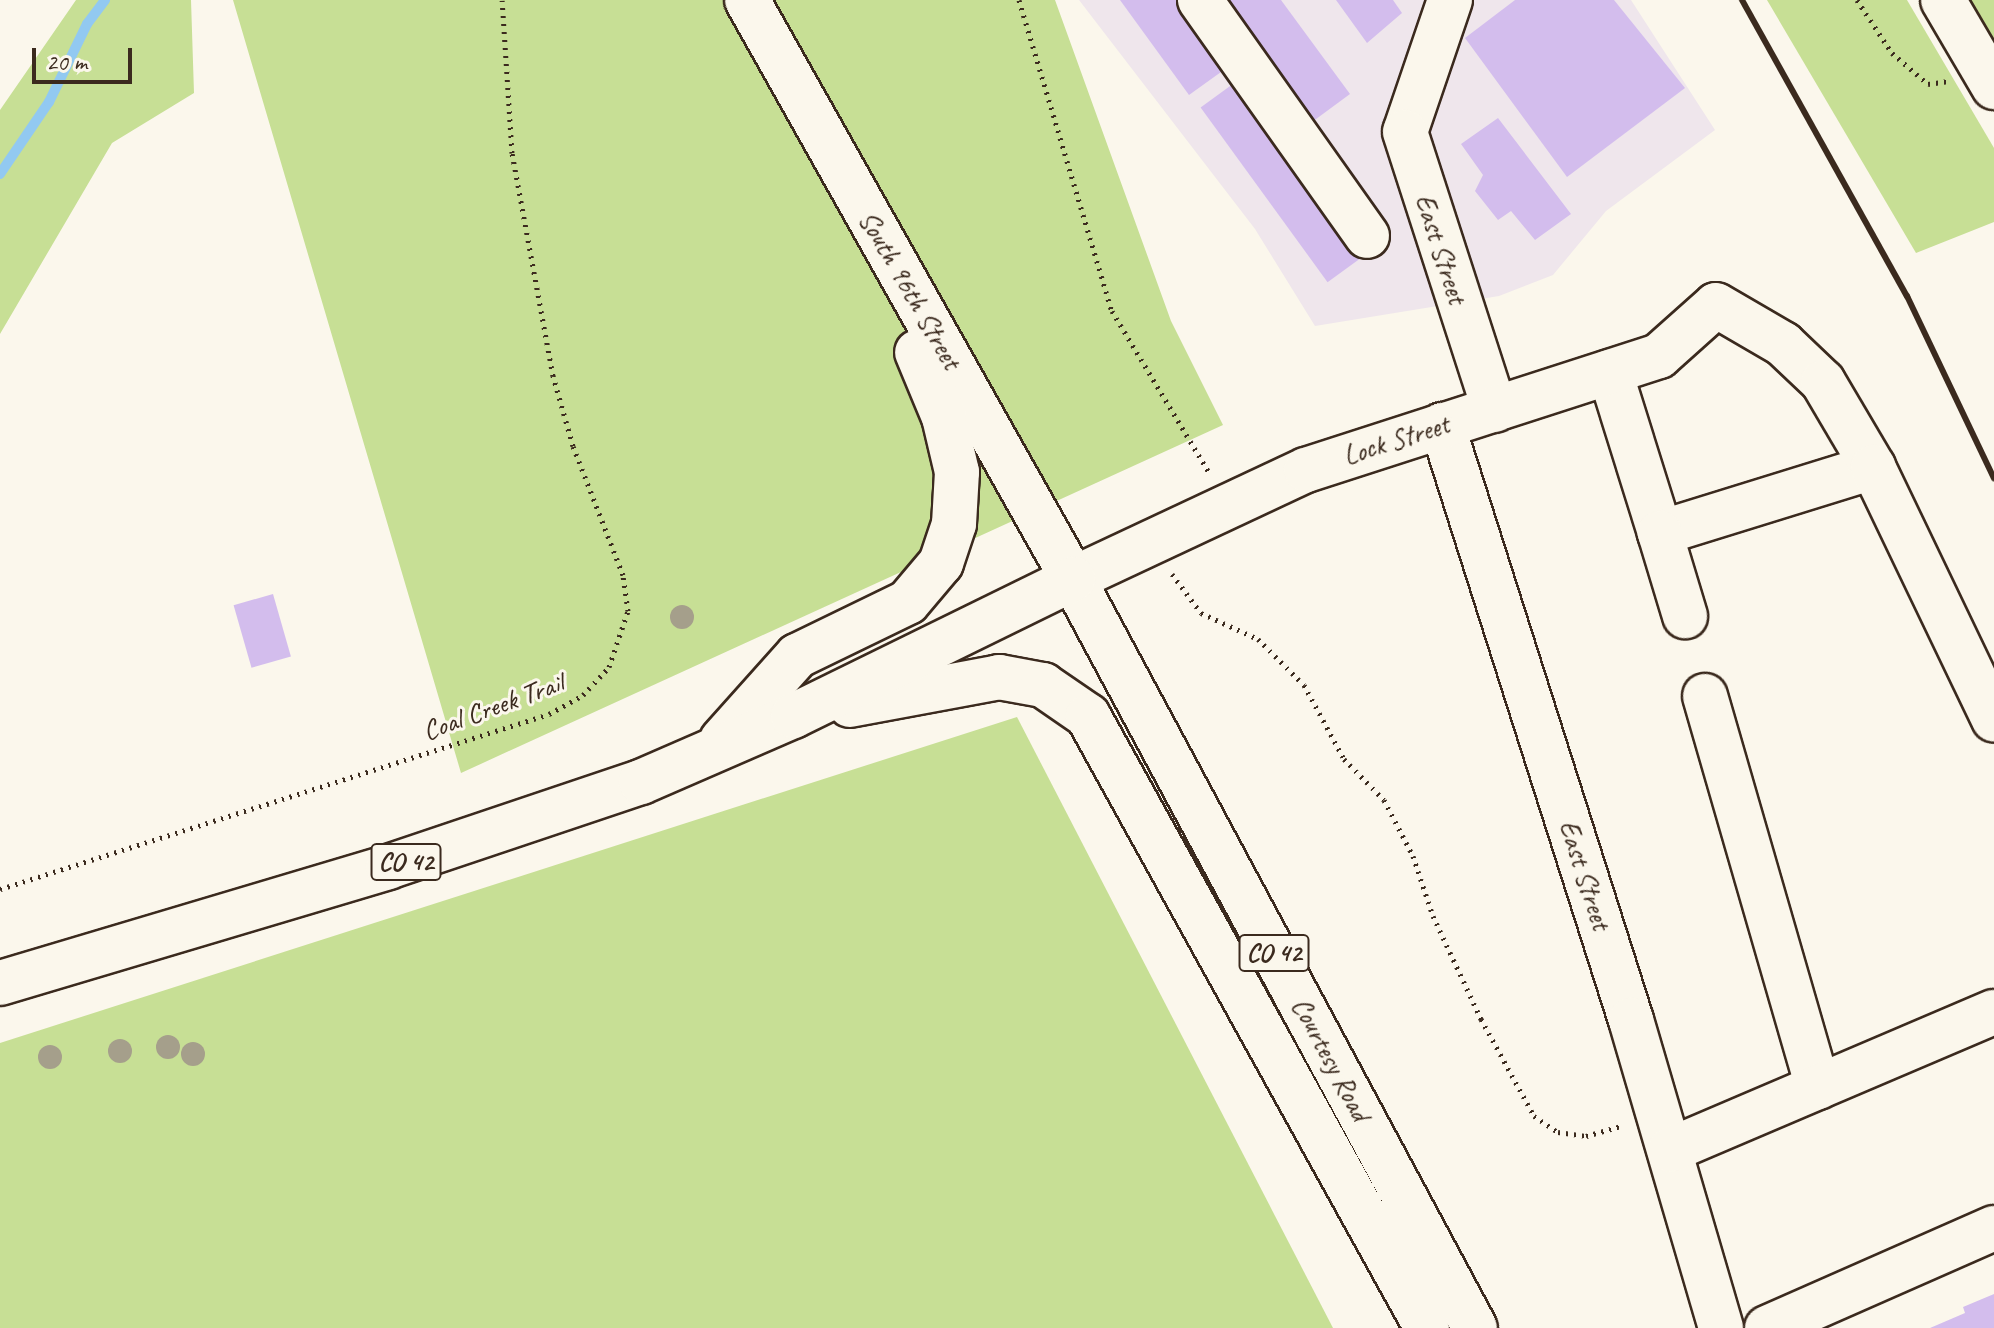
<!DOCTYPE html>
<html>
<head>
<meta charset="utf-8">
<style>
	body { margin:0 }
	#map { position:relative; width:1994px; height:1328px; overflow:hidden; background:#fbf7ec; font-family:Caveat,sans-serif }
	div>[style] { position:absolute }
	.built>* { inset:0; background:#efe6ec }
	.green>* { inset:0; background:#c7df95 }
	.stream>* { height:10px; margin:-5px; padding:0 5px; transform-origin:5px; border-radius:5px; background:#92c9f1 }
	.building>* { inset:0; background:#d3bded; transform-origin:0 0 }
	.path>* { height:5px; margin-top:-2.5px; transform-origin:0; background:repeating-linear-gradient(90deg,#3b2a1e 0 2px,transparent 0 8px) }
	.roads { filter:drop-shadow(2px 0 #3b2a1e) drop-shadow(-2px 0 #3b2a1e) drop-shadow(0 2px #3b2a1e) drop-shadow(0 -2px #3b2a1e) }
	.minor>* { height:44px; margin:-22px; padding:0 22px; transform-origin:22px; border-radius:22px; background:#fbf7ec }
	.major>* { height:44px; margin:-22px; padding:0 22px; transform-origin:22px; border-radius:22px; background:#fbf7ec }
	.rail>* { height:6px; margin:-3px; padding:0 3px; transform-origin:3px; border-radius:3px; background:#3b2a1e }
	.trees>* { width:24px; height:24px; margin:-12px; border-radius:50%; background:#a59f8b }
	span { translate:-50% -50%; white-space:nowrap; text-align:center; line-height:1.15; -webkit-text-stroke:6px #fbf7ec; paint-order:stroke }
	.shield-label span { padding:2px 6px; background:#fbf7ec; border:2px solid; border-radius:6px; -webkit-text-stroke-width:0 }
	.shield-label { font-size:26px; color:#3b2a1e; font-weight:700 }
	.street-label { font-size:28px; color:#3b2a1e }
	.scale { position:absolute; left:32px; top:48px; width:100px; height:36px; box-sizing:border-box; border:4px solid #3b2a1e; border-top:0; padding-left:10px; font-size:24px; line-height:28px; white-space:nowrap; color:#3b2a1e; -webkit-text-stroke:6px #fbf7ec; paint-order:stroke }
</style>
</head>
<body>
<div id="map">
	<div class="built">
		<div style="clip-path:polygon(1079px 0,1631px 0,1715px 130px,1606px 211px,1553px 275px,1499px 296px,1315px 326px,1255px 229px)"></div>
	</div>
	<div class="green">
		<div style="clip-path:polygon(76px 0,191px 0,194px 93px,112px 143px,0 334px,0 110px)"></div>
		<div style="clip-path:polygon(233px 0,1055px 0,1171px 321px,1223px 425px,461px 773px)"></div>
		<div style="clip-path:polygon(1767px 0,1907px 0,1994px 148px,1994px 222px,1916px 253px)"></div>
		<div style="clip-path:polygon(1969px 0,1994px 0,1994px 41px)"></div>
		<div style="clip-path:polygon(1017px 717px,1333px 1328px,0 1328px,0 1043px)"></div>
	</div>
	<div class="stream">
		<div style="left:0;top:174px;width:87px;rotate:-55.8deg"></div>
		<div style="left:49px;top:102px;width:87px;rotate:-64deg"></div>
		<div style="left:87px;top:24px;width:30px;rotate:-53deg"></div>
	</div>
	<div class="building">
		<div style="clip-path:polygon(1120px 0,1179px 0,1228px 67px,1189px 95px)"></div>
		<div style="clip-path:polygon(1221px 0,1281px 0,1350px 94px,1312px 122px)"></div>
		<div style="clip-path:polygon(1336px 0,1393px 0,1402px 13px,1367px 43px)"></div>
		<div style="clip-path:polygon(1515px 0,1614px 0,1685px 88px,1567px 177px,1465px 38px)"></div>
		<div style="left:1237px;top:81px;width:216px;height:45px;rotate:54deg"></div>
		<div style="clip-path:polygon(1498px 118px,1571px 214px,1535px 240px,1511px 211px,1498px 220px,1475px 191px,1483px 175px,1461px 144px)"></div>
		<div style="left:273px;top:594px;width:65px;height:41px;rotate:74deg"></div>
		<div style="clip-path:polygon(1994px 1294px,1994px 1328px,1930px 1328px,1965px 1313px,1963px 1307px)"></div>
	</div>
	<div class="path">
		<div style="left:1019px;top:0;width:325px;rotate:73.4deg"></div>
		<div style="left:1112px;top:311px;width:190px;rotate:59deg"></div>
		<div style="left:1857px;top:0;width:64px;rotate:56.6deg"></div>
		<div style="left:1892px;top:53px;width:48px;rotate:40.7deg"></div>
		<div style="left:1928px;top:84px;width:21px;rotate:-8deg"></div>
		<div style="left:1172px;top:574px;width:49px;rotate:53.4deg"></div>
		<div style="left:1201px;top:613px;width:63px;rotate:24.5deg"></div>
		<div style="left:1258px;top:639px;width:65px;rotate:45deg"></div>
		<div style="left:1304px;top:685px;width:84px;rotate:61.6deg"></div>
		<div style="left:1344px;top:759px;width:57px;rotate:45.7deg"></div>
		<div style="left:1384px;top:800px;width:63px;rotate:62.6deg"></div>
		<div style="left:1413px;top:856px;width:63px;rotate:71.6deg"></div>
		<div style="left:1433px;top:916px;width:114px;rotate:65deg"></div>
		<div style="left:1481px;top:1019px;width:111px;rotate:61.3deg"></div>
		<div style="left:1534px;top:1116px;width:29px;rotate:34deg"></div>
		<div style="left:1558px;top:1132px;width:28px;rotate:8deg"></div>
		<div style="left:1586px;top:1136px;width:37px;rotate:-16deg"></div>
		<div style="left:0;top:889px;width:576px;rotate:-17.68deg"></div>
		<div style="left:549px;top:714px;width:39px;rotate:-29deg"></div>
		<div style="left:583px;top:695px;width:38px;rotate:-47deg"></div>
		<div style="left:609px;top:667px;width:59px;rotate:-71.3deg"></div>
		<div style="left:628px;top:611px;width:36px;rotate:-98deg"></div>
		<div style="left:623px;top:575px;width:138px;rotate:-111.2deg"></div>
		<div style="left:573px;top:446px;width:73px;rotate:-105.9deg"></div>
		<div style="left:553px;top:376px;width:227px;rotate:-100.4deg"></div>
		<div style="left:512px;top:153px;width:153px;rotate:-93.7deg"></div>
	</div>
	<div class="roads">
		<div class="minor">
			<div style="left:1200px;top:0;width:289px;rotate:54.7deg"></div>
			<div style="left:1450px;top:0;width:139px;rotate:108.8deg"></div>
			<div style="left:1405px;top:132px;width:292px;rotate:72.1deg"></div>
			<div style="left:1943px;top:0;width:101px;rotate:59.6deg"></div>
			<div style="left:1610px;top:372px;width:169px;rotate:72.7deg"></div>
			<div style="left:1660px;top:533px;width:223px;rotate:-17.2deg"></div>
			<div style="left:1442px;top:425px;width:624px;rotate:72.38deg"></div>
			<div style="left:1631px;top:1020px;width:321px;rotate:73.7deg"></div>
			<div style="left:1660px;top:533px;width:87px;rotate:73.2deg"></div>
			<div style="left:1073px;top:579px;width:257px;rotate:-25.1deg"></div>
			<div style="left:1306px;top:470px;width:371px;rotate:-17.9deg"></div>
			<div style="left:1659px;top:356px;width:76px;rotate:-41.8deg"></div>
			<div style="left:1716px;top:305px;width:78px;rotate:30.2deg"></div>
			<div style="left:1783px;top:344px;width:55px;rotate:43.5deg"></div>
			<div style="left:1823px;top:382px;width:99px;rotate:59.5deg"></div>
			<div style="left:1873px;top:467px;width:280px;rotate:64.4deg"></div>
			<div style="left:1705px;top:696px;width:407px;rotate:73.9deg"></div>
			<div style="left:1670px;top:1150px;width:352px;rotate:-23.1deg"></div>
			<div style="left:1767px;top:1328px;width:248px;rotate:-23.8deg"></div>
		</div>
		<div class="major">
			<div style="left:747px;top:0;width:664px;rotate:60.62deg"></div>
			<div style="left:1073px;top:579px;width:850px;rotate:61.78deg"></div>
			<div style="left:850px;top:705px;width:152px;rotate:-10.6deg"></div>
			<div style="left:999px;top:677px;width:45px;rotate:10.3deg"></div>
			<div style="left:1043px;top:685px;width:55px;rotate:34.6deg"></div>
			<div style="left:1088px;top:716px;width:700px;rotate:61.02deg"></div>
			<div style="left:722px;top:740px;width:113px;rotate:-48.2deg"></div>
			<div style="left:797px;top:656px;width:123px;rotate:-25.9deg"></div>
			<div style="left:908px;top:602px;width:51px;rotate:-49.8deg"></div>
			<div style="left:941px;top:563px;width:41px;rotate:-71.6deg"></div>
			<div style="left:954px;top:524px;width:52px;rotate:-86.7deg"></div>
			<div style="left:957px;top:472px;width:57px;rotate:-103.3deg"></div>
			<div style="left:944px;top:417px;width:70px;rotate:-112.6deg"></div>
			<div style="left:0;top:983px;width:405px;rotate:-16.6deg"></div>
			<div style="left:388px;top:867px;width:267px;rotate:-18.6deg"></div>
			<div style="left:641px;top:782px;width:166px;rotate:-23.5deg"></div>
			<div style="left:793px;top:716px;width:312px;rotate:-26.1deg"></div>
		</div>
	</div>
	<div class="rail">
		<div style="left:1742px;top:0;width:339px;rotate:60.9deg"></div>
		<div style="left:1907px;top:296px;width:202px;rotate:64.5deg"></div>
	</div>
	<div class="trees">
		<div style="left:682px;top:617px"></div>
		<div style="left:168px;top:1047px"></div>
		<div style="left:120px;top:1051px"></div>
		<div style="left:193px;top:1054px"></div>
		<div style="left:50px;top:1057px"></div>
	</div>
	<div class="shield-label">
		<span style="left:406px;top:862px">CO 42</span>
		<span style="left:1274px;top:953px">CO 42</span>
	</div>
	<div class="street-label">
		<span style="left:1441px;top:249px;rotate:72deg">East Street</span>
		<span style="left:910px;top:290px;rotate:60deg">South 96th Street</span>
		<span style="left:1396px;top:440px;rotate:-18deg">Lock Street</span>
		<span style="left:493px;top:707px;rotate:-20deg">Coal Creek Trail</span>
		<span style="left:1585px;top:875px;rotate:72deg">East Street</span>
		<span style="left:1331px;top:1059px;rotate:62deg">Courtesy Road</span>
	</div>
	<div class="scale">20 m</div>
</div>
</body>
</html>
